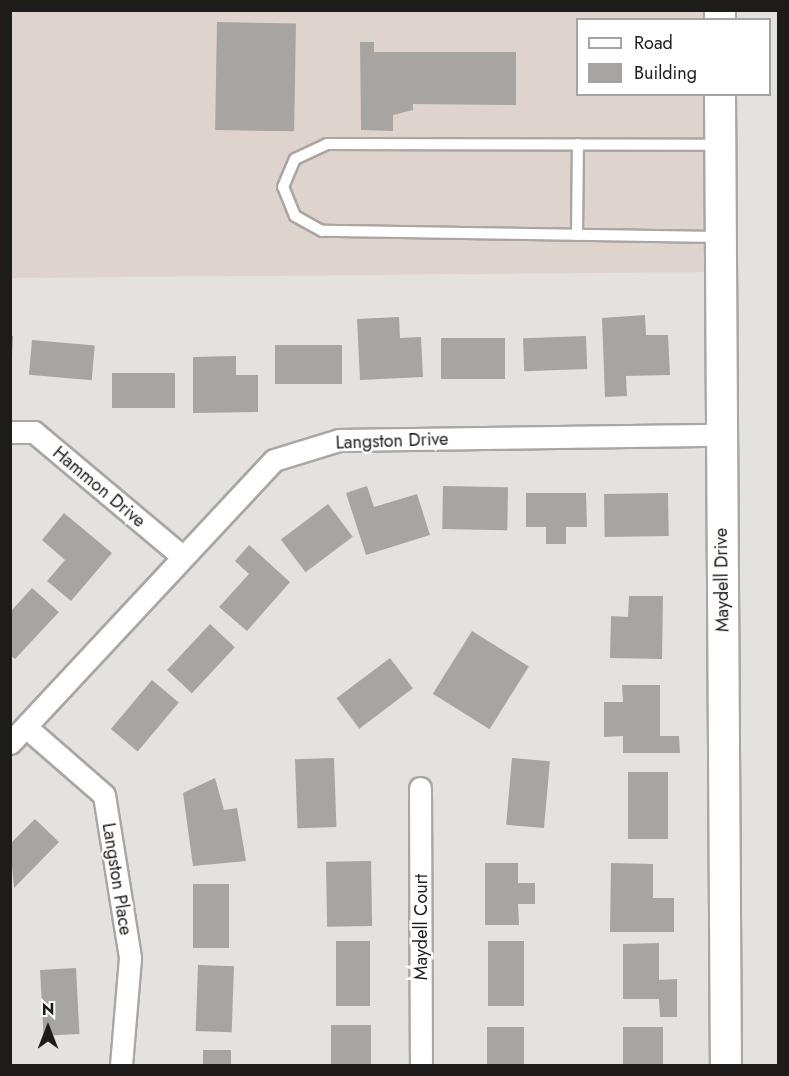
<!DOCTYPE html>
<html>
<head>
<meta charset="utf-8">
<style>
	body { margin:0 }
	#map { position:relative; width:789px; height:1076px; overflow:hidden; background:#e5e1de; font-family:Jost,sans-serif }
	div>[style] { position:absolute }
	.built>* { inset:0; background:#dfd4cd }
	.building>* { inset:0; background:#a8a4a2; transform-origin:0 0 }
	.roads { filter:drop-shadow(2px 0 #aaa6a4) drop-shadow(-2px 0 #aaa6a4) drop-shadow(0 2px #aaa6a4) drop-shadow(0 -2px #aaa6a4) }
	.lane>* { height:10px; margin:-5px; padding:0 5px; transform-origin:5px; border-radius:5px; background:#fff }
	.street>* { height:21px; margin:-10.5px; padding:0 10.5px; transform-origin:10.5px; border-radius:10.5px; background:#fff }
	.secondary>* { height:30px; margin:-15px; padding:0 15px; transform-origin:15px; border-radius:15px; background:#fff }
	span { translate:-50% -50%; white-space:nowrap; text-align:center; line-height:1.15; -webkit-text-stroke:5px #fff; paint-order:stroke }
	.street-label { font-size:18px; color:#1e1c1b }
	.frame { position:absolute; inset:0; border:12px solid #1e1c1b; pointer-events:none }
	.legend { position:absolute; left:576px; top:18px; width:195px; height:78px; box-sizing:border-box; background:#fff; border:2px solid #a5a4a4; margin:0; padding:8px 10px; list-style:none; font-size:18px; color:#1e1c1b }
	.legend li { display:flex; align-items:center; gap:12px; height:30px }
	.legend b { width:30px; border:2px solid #a5a4a4 }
	.north { position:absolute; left:18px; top:998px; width:60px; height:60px; -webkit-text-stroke:4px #fff; paint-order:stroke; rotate:0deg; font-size:16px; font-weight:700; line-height:24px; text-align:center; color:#1e1c1b }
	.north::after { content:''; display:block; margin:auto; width:21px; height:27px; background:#1e1c1b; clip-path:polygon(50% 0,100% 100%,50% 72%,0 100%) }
</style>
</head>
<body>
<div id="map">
	<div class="built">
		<div style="clip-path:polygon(10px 11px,720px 11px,720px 19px,578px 20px,578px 94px,719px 95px,717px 272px,11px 278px)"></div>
	</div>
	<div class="building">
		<div style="left:217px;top:22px;width:79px;height:108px;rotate:1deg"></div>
		<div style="clip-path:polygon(360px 42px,374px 42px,374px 52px,516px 52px,516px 105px,413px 104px,413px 110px,393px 115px,393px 131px,361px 130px)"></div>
		<div style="clip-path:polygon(645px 315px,646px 335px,668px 335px,670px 375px,626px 376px,627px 396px,605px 397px,602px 318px)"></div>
		<div style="clip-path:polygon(399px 317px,400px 338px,421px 337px,423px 377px,360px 380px,357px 319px)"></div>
		<div style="clip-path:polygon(10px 336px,13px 336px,12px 355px,10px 355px)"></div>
		<div style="left:586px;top:336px;width:33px;height:63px;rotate:88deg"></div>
		<div style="left:505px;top:338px;width:41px;height:64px;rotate:90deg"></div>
		<div style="left:32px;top:340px;width:63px;height:35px;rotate:5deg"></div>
		<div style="left:275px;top:345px;width:67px;height:39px"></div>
		<div style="clip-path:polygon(236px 356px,236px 375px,258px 375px,258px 412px,193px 413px,193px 357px)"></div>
		<div style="left:175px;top:373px;width:35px;height:63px;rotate:90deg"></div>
		<div style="clip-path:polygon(367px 486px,374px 507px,417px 494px,430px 535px,366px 555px,346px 493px)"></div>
		<div style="left:443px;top:486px;width:65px;height:43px;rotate:1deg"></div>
		<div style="clip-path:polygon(526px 493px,586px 493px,587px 527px,566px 527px,566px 544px,546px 544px,546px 527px,526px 527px)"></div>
		<div style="left:668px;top:493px;width:43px;height:64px;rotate:89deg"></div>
		<div style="left:328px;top:504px;width:41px;height:59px;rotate:53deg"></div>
		<div style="clip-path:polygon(64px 513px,112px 553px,71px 601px,47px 581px,65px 560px,42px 540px)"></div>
		<div style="clip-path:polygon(249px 545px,290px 582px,247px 631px,219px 607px,249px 574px,235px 561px)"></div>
		<div style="clip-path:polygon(32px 588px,59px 612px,15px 659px,10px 655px,10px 612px)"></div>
		<div style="clip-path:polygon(629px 596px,663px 596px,662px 659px,610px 658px,611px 616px,628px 617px)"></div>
		<div style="left:210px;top:624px;width:34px;height:63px;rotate:43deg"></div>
		<div style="left:472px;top:631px;width:67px;height:74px;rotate:32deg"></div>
		<div style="left:390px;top:658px;width:38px;height:67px;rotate:53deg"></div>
		<div style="left:152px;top:680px;width:35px;height:64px;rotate:40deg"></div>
		<div style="clip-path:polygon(622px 685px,660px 685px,660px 736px,679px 736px,680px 753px,623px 753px,623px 736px,604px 737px,604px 702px,623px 702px)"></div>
		<div style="left:334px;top:758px;width:69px;height:39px;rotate:88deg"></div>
		<div style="left:512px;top:758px;width:38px;height:67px;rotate:5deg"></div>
		<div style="left:668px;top:772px;width:67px;height:40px;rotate:90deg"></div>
		<div style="clip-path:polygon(215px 778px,224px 810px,237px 808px,246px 861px,193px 866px,183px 793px)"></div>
		<div style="clip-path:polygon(35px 819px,59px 842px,14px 888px,10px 844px)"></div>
		<div style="left:371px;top:861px;width:65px;height:45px;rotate:89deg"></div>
		<div style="clip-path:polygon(485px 863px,518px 863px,518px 883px,535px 883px,535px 904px,518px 904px,519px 925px,485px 925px)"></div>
		<div style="clip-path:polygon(611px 863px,653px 864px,653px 898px,674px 898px,674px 932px,610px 932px)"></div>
		<div style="left:193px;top:884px;width:36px;height:64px"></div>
		<div style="left:336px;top:941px;width:34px;height:65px"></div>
		<div style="left:488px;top:941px;width:36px;height:65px"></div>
		<div style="clip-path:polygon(659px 943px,659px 980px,677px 979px,677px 1017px,660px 1017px,659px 999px,623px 999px,623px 944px)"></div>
		<div style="left:198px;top:965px;width:36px;height:66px;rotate:2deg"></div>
		<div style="left:76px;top:968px;width:66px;height:36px;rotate:87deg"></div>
		<div style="left:331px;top:1025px;width:40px;height:41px"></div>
		<div style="left:487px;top:1027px;width:37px;height:39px"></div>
		<div style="left:623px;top:1027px;width:40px;height:39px"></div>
		<div style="left:203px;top:1050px;width:28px;height:16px"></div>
	</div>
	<div class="roads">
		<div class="lane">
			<div style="left:577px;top:235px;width:91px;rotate:-89.4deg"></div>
			<div style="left:718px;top:237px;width:396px;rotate:-179.1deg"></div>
			<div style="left:322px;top:231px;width:31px;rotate:-151deg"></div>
			<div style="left:295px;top:216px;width:31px;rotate:-112deg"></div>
			<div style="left:283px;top:187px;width:30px;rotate:-67deg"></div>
			<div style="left:295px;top:159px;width:35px;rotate:-25deg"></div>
			<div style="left:327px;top:144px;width:393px;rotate:0.1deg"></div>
		</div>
		<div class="street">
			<div style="left:10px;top:432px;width:24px"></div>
			<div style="left:34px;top:432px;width:193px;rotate:40deg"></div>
			<div style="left:26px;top:727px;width:103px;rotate:41.1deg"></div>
			<div style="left:104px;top:795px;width:165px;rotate:80.9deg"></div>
			<div style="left:130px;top:958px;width:108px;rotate:94.8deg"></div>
			<div style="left:10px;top:743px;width:387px;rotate:-47deg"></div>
			<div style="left:274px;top:460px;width:68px;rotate:-17.1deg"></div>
			<div style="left:339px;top:440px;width:381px;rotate:-0.8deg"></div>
			<div style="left:420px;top:788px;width:278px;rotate:89.8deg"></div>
		</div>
		<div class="secondary">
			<div style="left:720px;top:10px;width:10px;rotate:90deg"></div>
			<div style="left:720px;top:94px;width:972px;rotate:89.65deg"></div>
		</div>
	</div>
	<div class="street-label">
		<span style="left:392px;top:441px;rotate:-2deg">Langston Drive</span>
		<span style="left:99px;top:487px;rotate:40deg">Hammon Drive</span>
		<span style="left:722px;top:580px;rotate:-91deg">Maydell Drive</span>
		<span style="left:117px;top:879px;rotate:81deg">Langston Place</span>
		<span style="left:421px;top:927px;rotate:-90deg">Maydell Court</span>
	</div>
	<div class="frame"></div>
	<ul class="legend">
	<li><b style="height:8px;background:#fff"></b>Road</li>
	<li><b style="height:16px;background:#a8a4a2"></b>Building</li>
	</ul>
	<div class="north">N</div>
</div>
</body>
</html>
